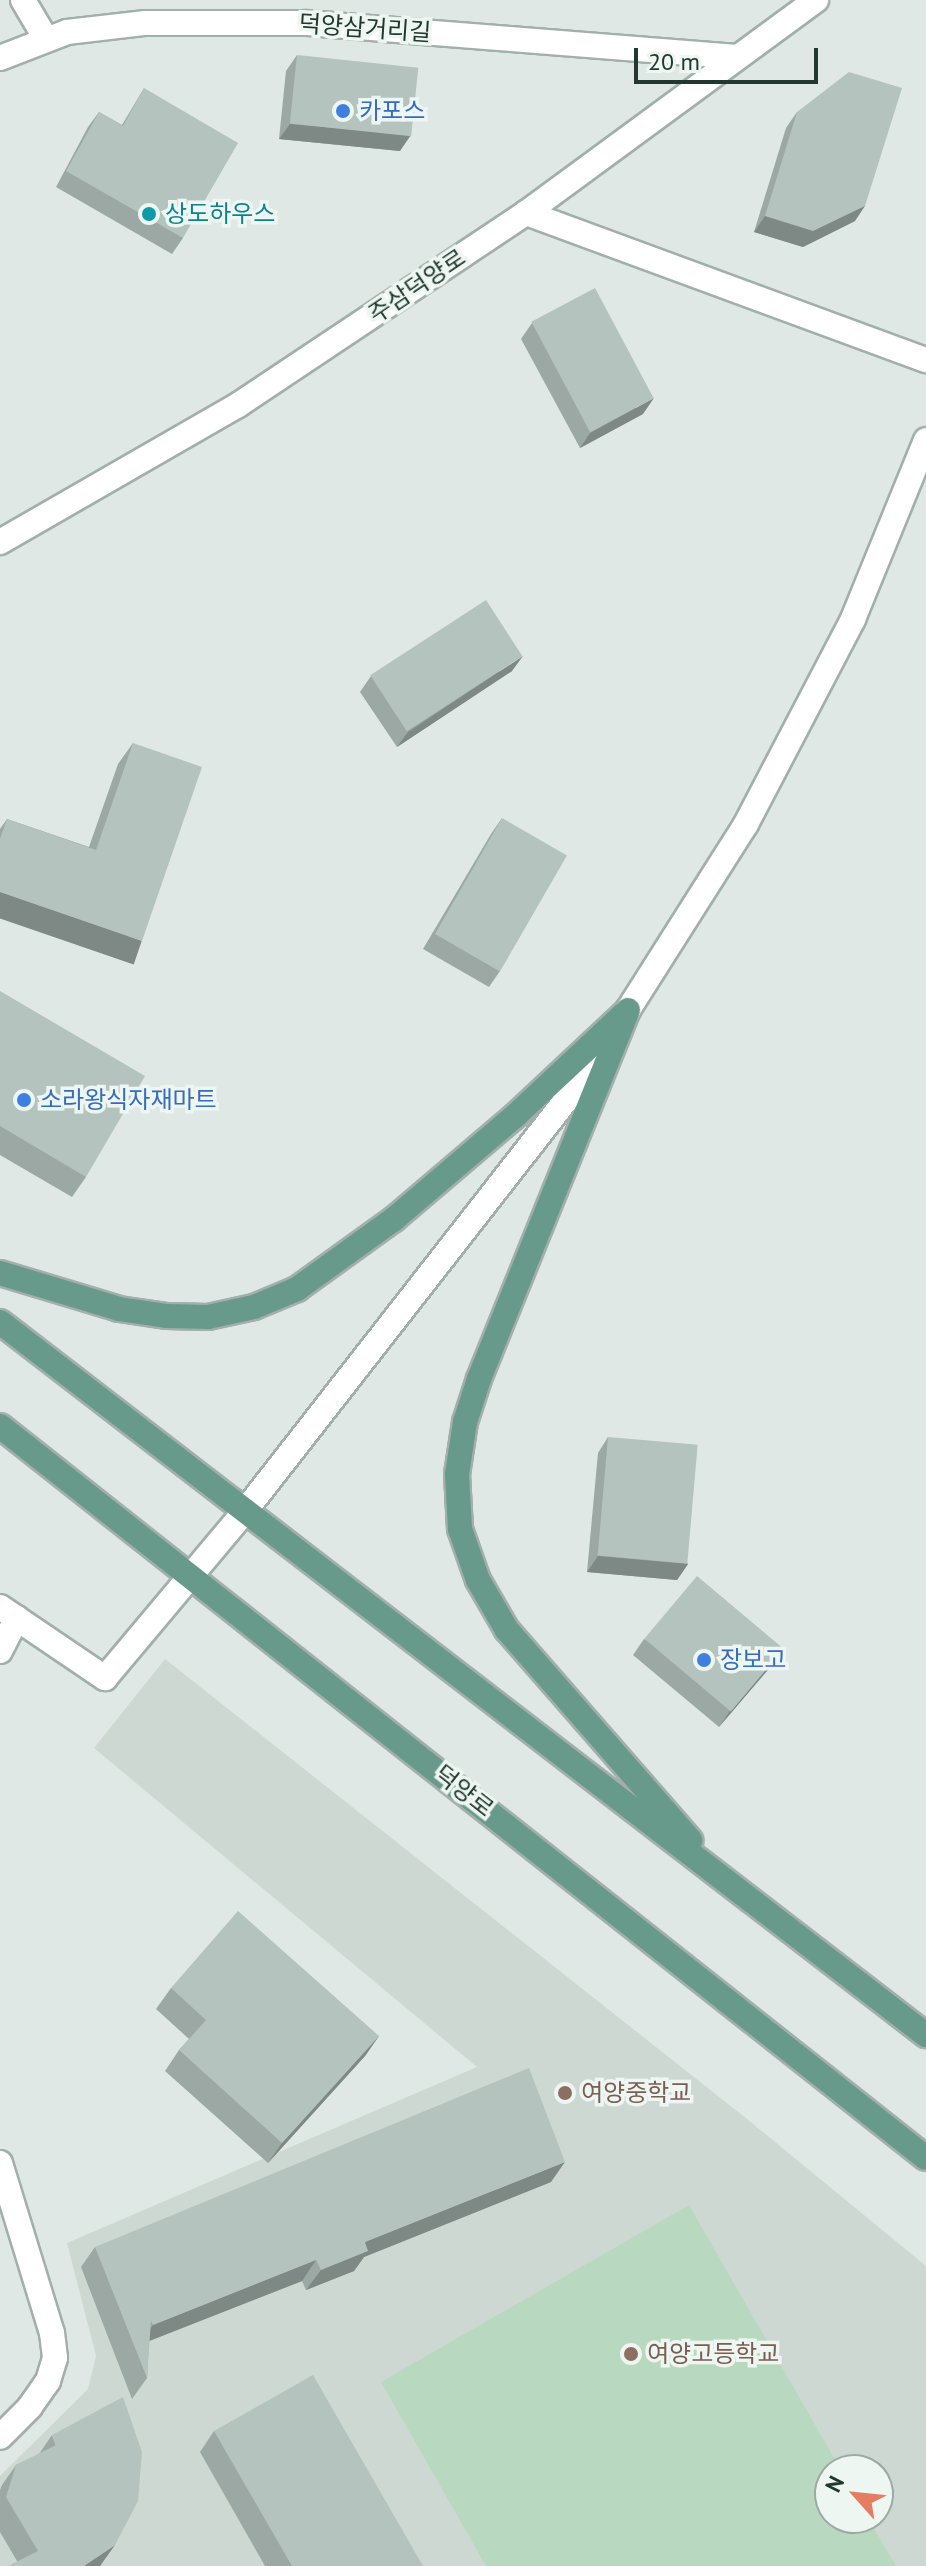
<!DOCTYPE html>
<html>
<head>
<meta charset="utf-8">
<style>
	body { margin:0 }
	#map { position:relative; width:926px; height:2566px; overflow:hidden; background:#dfe8e4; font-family:"PT Sans","Noto Sans KR",sans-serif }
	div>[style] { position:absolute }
	.built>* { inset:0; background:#cdd8d3 }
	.green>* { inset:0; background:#b9d8c0 }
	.roads { filter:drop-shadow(2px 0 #a2afaa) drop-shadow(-2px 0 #a2afaa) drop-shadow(0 2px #a2afaa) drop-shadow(0 -2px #a2afaa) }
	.minor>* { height:24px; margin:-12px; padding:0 12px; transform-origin:12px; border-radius:12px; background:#fff }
	.major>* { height:24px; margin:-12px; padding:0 12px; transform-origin:12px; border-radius:12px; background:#679a8b }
	.wall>* { inset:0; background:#9ba8a3 }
	.shaded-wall>* { inset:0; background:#7e8884; transform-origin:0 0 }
	.building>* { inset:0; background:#b4c3bd; transform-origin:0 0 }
	.dots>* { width:22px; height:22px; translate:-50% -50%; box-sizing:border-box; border:4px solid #eef6f2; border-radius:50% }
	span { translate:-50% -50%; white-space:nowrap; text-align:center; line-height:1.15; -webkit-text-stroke:7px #eef6f2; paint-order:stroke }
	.street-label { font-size:24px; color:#213730 }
	.shop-label { font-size:24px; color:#366cbe }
	.left { translate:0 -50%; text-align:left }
	.culture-label { font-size:24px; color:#0d838f }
	.education-label { font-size:24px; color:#785e54 }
	.north { position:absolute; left:814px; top:2454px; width:80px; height:80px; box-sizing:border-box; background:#eef6f2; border:2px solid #9caaa4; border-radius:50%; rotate:297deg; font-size:22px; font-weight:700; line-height:32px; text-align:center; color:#213730 }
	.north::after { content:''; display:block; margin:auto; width:28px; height:36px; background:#e47d61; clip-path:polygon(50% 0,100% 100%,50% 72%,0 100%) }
	.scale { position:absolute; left:634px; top:48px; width:184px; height:36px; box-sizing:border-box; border:4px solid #213730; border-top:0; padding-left:10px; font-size:24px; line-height:28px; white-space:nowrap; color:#213730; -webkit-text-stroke:6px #eef6f2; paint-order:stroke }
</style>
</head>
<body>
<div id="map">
	<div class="built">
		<div style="clip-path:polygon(evenodd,165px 1659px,747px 2119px,926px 2266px,926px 2566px,0 2566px,0 2476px,88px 2389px,96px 2356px,67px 2243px,477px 2067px,94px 1748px,165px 1659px,830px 2470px,878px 2470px,878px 2518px,830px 2518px,830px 2470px)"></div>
	</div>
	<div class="green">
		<div style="clip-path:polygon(689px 2205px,841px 2470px,830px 2470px,830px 2518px,868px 2518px,896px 2566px,486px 2566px,381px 2382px)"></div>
	</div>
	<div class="roads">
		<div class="minor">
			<div style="left:23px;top:0;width:45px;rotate:59.5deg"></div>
			<div style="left:0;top:58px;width:72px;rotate:-21.2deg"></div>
			<div style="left:67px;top:32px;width:79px;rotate:-6.6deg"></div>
			<div style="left:145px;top:23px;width:162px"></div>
			<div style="left:307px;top:23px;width:429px;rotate:4.5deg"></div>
			<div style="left:526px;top:213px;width:426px;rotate:20.2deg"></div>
			<div style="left:0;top:542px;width:275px;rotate:-29.9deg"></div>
			<div style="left:238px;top:405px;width:346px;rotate:-33.7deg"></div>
			<div style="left:526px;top:213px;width:360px;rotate:-36.3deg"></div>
			<div style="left:0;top:1607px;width:127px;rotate:34.1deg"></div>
			<div style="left:105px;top:1678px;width:218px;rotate:-50deg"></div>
			<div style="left:245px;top:1511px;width:521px;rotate:-52.01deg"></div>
			<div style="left:566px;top:1100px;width:109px;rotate:-55.4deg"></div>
			<div style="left:628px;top:1010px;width:220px;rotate:-57.6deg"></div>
			<div style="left:746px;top:824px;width:231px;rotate:-62.4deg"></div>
			<div style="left:853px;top:619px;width:193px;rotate:-67.8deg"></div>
			<div style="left:0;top:1651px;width:37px;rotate:-63deg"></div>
			<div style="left:0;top:2163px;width:178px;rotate:73deg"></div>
			<div style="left:52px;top:2333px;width:25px;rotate:83deg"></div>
			<div style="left:55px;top:2358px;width:24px;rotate:107deg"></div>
			<div style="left:48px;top:2381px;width:32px;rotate:125deg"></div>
			<div style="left:30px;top:2407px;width:42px;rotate:135deg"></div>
		</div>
		<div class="major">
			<div style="left:628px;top:1010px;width:398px;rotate:112deg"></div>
			<div style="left:479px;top:1379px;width:45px;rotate:108deg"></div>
			<div style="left:465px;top:1422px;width:53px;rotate:98.7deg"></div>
			<div style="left:457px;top:1474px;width:55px;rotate:86.9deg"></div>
			<div style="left:460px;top:1529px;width:54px;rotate:70.6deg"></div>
			<div style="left:478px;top:1580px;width:58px;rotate:59.9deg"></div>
			<div style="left:507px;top:1630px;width:279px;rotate:48.9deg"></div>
			<div style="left:0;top:1273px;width:124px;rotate:16.8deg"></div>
			<div style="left:119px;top:1309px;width:49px;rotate:8.3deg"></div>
			<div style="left:167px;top:1316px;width:41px;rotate:1.4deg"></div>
			<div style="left:208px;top:1317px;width:47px;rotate:-12.3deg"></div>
			<div style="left:254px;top:1307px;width:47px;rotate:-22.7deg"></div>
			<div style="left:297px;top:1289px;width:120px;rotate:-35.8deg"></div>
			<div style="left:394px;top:1219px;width:159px;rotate:-40.4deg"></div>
			<div style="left:515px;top:1116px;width:149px;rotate:-43.1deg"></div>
			<div style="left:0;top:1322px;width:1169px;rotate:37.6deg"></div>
			<div style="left:0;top:1426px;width:1180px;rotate:38.33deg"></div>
		</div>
	</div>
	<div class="wall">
		<div style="clip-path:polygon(297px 55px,400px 151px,279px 139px,286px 71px)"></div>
		<div style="clip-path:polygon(144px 88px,183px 238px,172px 254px,56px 187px,88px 127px,99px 112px,122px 125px)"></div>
		<div style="clip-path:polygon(797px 112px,855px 221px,803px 247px,754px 232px,786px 128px)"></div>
		<div style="clip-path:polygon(532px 323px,643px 414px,580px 448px,521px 339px)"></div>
		<div style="clip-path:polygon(512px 671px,397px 747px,360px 692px,371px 676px)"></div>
		<div style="clip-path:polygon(133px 743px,128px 962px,0 917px,0 829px,7px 819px,89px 847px,118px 764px)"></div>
		<div style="clip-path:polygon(502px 818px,500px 971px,489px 987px,423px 949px,491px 834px)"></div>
		<div style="clip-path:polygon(0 991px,86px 1177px,72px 1197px,0 1155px)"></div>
		<div style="clip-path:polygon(608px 1437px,688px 1564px,677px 1580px,587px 1572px,598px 1453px)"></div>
		<div style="clip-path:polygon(644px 1639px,772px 1665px,719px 1727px,633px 1655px)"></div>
		<div style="clip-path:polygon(171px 1988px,379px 2036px,365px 2056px,268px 2163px,165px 2071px,179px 2050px,189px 2039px,156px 2009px)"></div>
		<div style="clip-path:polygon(551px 2182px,364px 2257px,354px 2271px,306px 2290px,302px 2281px,149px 2341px,147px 2378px,132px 2399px,81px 2267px,95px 2247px)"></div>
		<div style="clip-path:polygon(214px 2431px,423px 2566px,265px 2566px,200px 2452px)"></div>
		<div style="clip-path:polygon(52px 2435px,100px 2566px,17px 2561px,0 2532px,0 2490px,2px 2485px,16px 2465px,39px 2454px)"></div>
	</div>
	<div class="shaded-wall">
		<div style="clip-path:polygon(290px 124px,411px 135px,400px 151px,279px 139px)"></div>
		<div style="clip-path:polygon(865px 206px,855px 221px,803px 247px,754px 232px,765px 216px)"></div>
		<div style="clip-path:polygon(654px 398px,643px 414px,580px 448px,590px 433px)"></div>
		<div style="clip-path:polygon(523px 656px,512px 671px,397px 747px,408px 732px)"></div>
		<div style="left:0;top:892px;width:150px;height:25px;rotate:19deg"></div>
		<div style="clip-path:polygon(598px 1556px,688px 1564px,677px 1580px,587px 1572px)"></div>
		<div style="clip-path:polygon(783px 1649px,772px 1665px,719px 1727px,730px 1711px)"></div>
		<div style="clip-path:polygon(379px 2036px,365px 2056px,268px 2163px,282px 2143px)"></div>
		<div style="clip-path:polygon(565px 2162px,551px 2182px,364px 2257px,354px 2271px,306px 2290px,321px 2270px,365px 2242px)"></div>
		<div style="clip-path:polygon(316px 2260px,302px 2281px,139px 2345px,153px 2325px)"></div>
		<div style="clip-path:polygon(115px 2545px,100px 2566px,84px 2566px)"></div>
	</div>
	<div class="building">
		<div style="left:297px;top:55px;width:122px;height:69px;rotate:6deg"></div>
		<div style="clip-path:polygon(849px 72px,902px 88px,865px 206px,813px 231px,765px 216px,797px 112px)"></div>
		<div style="clip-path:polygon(144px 88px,238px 143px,183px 238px,66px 171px,99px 112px,123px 126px)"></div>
		<div style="left:595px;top:288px;width:125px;height:72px;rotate:62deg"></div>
		<div style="left:486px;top:600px;width:67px;height:138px;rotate:57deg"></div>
		<div style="clip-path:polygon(133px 743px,202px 767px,142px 941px,0 892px,0 839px,7px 819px,96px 850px)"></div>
		<div style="left:502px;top:818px;width:75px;height:134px;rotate:30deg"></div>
		<div style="clip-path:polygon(0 991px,145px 1076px,86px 1177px,0 1126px)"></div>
		<div style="left:608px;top:1437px;width:90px;height:119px;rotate:5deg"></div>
		<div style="left:697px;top:1576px;width:113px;height:82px;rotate:40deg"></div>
		<div style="clip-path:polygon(238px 1911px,379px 2036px,282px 2143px,179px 2050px,206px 2020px,171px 1988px)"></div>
		<div style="clip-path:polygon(529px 2068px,565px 2162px,365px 2242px,368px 2251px,321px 2270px,316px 2260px,153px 2325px,151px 2321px,147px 2378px,95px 2247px)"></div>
		<div style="clip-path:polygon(313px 2375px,423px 2566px,292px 2566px,214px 2431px)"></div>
		<div style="clip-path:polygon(123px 2397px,142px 2452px,138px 2501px,115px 2545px,84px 2566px,8px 2566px,38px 2551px,6px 2497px,16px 2465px,56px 2445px,52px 2435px)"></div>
	</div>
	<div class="dots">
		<div style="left:343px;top:111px;background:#3f7fe0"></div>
		<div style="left:149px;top:214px;background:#0f9aa8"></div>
		<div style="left:24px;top:1100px;background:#3f7fe0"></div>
		<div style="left:704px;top:1660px;background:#3f7fe0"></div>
		<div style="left:565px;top:2093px;background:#8d6e63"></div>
		<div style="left:631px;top:2354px;background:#8d6e63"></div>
	</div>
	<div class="street-label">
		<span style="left:365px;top:28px;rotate:4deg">덕양삼거리길</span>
		<span style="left:417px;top:286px;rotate:-34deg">주삼덕양로</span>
		<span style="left:464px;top:1791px;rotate:38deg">덕양로</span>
	</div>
	<div class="shop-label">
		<span class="left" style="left:359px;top:111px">카포스</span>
		<span class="left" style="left:40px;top:1100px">소라왕식자재마트</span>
		<span class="left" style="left:720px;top:1660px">장보고</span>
	</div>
	<div class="culture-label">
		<span class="left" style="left:165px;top:214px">상도하우스</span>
	</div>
	<div class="education-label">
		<span class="left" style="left:581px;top:2093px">여양중학교</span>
		<span class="left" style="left:647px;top:2354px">여양고등학교</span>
	</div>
	<div class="north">N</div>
	<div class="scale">20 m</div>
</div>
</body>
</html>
